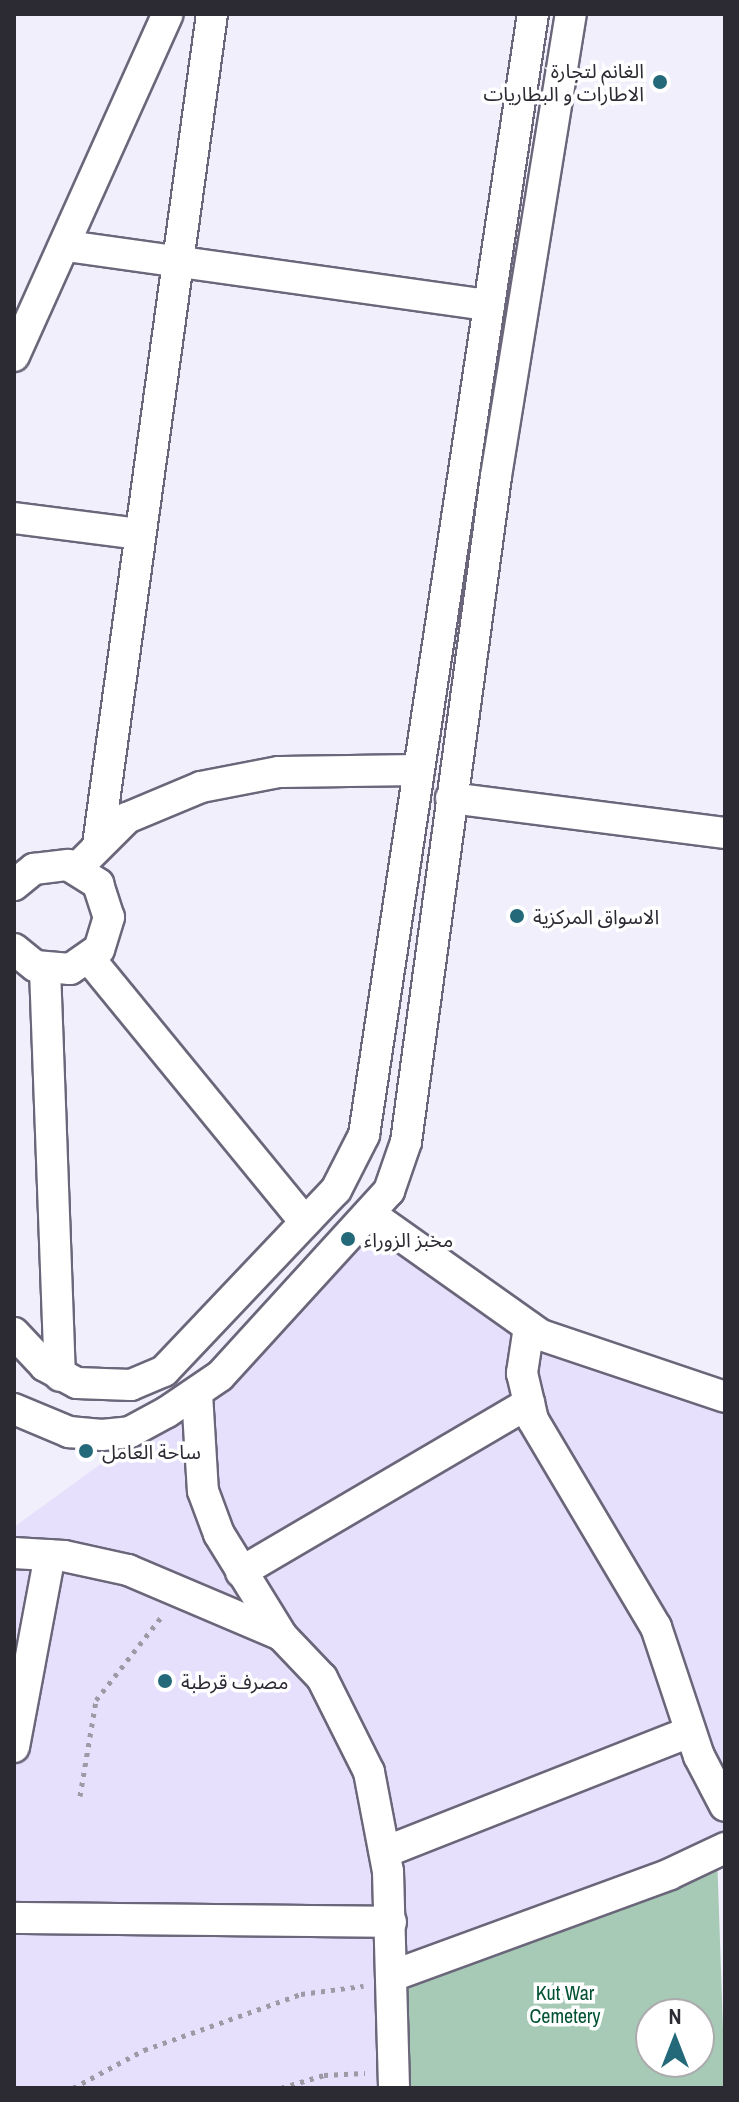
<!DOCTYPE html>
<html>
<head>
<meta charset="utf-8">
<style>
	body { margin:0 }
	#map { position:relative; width:739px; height:2102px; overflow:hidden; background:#f2effd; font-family:"Archivo Narrow","Noto Sans Arabic",sans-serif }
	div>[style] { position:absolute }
	.built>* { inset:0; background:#e6e0fd }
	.green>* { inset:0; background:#a6cab5 }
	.path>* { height:5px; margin-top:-2.5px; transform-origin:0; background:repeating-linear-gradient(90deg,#9d9aa6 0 4px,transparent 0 10px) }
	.roads { filter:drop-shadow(2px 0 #6b667a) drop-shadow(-2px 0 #6b667a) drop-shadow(0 2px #6b667a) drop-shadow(0 -2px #6b667a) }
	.minor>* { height:30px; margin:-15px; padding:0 15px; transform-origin:15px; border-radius:15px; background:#fff }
	.dots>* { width:22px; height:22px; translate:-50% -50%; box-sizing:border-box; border:4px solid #fff; border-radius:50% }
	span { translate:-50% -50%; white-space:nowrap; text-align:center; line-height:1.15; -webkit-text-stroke:7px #fff; paint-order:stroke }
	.poi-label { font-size:20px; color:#2c2a33 }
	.right { translate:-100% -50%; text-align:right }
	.left { translate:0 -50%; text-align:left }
	.park-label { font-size:20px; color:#025333 }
	.frame { position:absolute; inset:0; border:16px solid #2c2a33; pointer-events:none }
	.north { position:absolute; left:635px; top:1998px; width:80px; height:80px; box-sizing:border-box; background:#fff; border:2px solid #abaaad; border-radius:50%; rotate:0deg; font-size:22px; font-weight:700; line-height:32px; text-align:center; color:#2c2a33 }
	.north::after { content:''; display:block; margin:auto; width:28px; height:36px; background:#246979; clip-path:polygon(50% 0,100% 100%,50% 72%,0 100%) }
</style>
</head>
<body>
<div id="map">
	<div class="built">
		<div style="clip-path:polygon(381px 1205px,541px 1335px,725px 1398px,725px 1846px,394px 2088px,14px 2088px,14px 1527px,197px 1394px)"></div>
	</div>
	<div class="green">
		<div style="clip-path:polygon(evenodd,717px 1853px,725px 2088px,393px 2088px,392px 1976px,717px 1853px,651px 2014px,699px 2014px,699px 2062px,651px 2062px,651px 2014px)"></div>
	</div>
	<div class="path">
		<div style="left:80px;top:1796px;width:97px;rotate:-80.5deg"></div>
		<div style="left:96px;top:1700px;width:107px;rotate:-51.8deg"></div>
		<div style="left:73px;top:2088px;width:81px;rotate:-28.2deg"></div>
		<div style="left:144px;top:2050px;width:167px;rotate:-19.6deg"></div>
		<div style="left:301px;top:1994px;width:63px;rotate:-7.4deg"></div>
		<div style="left:281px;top:2088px;width:45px;rotate:-16.8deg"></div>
		<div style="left:324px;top:2075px;width:41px;rotate:-2.8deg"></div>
	</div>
	<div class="roads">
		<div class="minor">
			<div style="left:67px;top:246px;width:426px;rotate:8deg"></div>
			<div style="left:14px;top:356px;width:375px;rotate:-65.8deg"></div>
			<div style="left:14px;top:518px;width:126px;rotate:7.3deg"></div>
			<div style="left:451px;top:798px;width:276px;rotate:7.3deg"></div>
			<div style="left:98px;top:845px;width:839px;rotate:-82.19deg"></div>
			<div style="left:76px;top:869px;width:72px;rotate:-45deg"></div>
			<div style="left:127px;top:818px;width:80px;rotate:-22.7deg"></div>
			<div style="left:201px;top:787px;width:79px;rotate:-10.9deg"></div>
			<div style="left:279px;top:772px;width:140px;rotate:-0.8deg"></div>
			<div style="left:14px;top:885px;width:26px;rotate:-39deg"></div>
			<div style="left:34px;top:869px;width:34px;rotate:-7deg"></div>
			<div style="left:68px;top:865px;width:36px;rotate:32deg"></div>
			<div style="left:98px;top:884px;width:35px;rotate:72deg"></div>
			<div style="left:109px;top:917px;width:34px;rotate:107deg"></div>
			<div style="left:99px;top:949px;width:35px;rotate:145deg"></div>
			<div style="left:70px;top:969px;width:35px;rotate:-175deg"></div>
			<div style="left:35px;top:966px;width:27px;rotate:-141deg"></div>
			<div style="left:89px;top:958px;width:341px;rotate:50.7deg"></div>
			<div style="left:45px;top:969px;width:407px;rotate:87.9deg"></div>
			<div style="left:370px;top:1214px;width:209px;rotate:35.3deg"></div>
			<div style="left:541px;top:1335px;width:194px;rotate:18.6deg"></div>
			<div style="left:529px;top:1327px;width:47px;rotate:98.7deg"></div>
			<div style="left:522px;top:1373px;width:48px;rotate:76.8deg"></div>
			<div style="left:533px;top:1420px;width:241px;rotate:59.3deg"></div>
			<div style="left:656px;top:1627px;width:136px;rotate:71.6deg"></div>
			<div style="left:699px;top:1756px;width:56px;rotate:62.5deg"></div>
			<div style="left:14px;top:1333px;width:45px;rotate:46.8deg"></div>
			<div style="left:45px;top:1366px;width:36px;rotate:28deg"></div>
			<div style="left:77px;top:1383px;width:54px;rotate:2.1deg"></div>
			<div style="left:131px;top:1385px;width:36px;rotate:-23deg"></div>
			<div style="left:164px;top:1371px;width:250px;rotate:-46.5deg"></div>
			<div style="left:336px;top:1190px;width:62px;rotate:-63deg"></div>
			<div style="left:364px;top:1135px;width:1134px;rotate:-81.43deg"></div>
			<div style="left:197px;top:1394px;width:97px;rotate:86.5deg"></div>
			<div style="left:203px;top:1491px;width:46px;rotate:69.6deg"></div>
			<div style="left:219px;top:1534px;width:120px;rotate:58.3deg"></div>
			<div style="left:282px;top:1636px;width:58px;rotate:46.4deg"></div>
			<div style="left:322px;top:1678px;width:105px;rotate:63.4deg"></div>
			<div style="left:369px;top:1772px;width:102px;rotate:79.2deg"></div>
			<div style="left:388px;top:1872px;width:216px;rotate:88.4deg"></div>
			<div style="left:14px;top:1409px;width:60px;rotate:22.7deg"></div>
			<div style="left:69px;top:1432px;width:33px;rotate:5deg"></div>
			<div style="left:102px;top:1435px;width:28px;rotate:-6deg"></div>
			<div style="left:130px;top:1432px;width:42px;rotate:-28.4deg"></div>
			<div style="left:167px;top:1412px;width:64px;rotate:-34.2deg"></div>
			<div style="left:220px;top:1376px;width:251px;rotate:-47.6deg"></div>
			<div style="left:389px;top:1191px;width:52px;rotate:-70.9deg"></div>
			<div style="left:406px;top:1142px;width:672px;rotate:-82.3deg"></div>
			<div style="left:496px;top:476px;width:468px;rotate:-80.8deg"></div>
			<div style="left:14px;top:1553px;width:50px;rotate:3.4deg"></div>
			<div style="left:64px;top:1556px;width:66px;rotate:12.3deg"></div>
			<div style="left:128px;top:1570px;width:166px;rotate:23deg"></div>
			<div style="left:241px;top:1572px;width:334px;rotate:-30.4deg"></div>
			<div style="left:14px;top:1747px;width:195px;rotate:-79.4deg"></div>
			<div style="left:385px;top:1852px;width:328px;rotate:-21.5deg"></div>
			<div style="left:14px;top:1918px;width:377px;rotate:0.6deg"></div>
			<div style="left:392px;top:1976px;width:296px;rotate:-20.1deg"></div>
			<div style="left:670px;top:1874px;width:61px;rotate:-25.3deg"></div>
		</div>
	</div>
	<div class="dots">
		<div style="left:660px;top:82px;background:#246979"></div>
		<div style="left:517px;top:916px;background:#246979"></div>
		<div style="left:348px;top:1239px;background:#246979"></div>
		<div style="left:86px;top:1451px;background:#246979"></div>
		<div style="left:165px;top:1681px;background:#246979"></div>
	</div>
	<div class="poi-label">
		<span class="right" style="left:644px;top:82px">الغانم لتجارة<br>الاطارات و البطاريات</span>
		<span class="left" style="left:533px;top:916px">الاسواق المركزية</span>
		<span class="left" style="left:364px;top:1239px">مخبز الزوراء</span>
		<span class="left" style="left:102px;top:1451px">ساحة العامل</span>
		<span class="left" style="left:181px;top:1681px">مصرف قرطبة</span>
	</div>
	<div class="park-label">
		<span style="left:565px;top:2004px">Kut War<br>Cemetery</span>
	</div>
	<div class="frame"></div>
	<div class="north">N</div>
</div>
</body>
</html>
